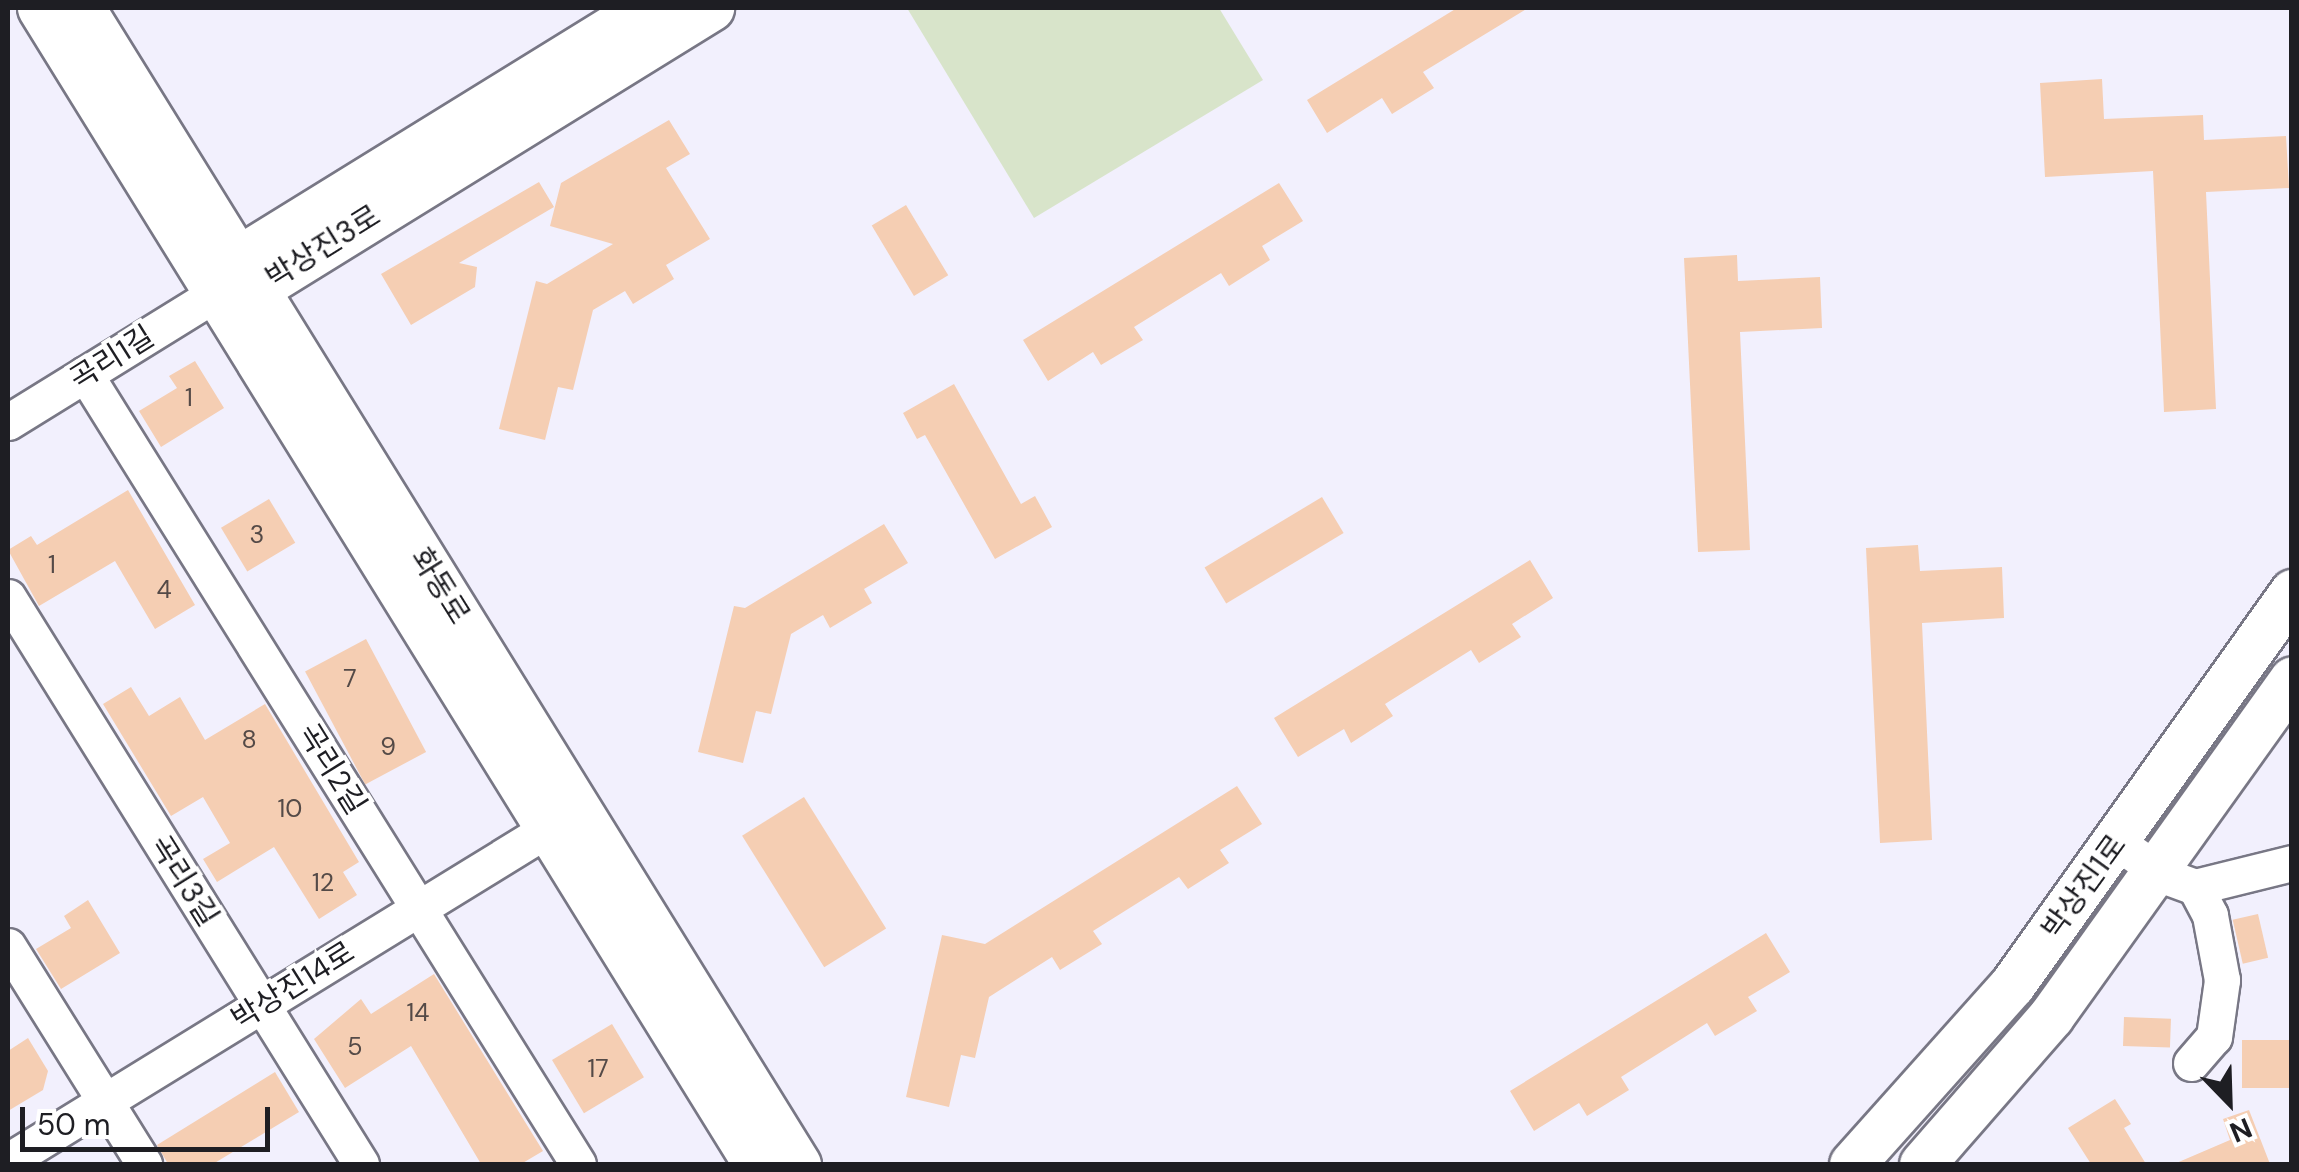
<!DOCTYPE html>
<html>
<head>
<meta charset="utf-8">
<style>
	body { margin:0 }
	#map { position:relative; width:2299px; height:1172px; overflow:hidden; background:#f2f0fd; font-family:"DM Sans","Noto Sans KR",sans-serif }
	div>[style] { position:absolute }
	.green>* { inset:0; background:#d8e4ca }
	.building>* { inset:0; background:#f5ceb3; transform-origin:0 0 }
	.roads { filter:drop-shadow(2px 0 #787785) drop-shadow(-2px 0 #787785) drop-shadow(0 2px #787785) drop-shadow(0 -2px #787785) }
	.minor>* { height:35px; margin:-17.5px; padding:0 17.5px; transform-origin:17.5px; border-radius:17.5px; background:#fff }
	.tertiary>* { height:45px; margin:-22.5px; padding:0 22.5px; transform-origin:22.5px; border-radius:22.5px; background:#fff }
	span { translate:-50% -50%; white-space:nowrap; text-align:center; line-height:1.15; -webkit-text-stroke:8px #fff; paint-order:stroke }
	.number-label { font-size:25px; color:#544a47 }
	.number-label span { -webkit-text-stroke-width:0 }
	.street-label { font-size:30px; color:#1e1e23 }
	.frame { position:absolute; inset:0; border:10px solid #1e1e23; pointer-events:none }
	.north { position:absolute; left:2179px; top:1052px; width:100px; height:100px; -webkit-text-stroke:8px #fff; paint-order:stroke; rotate:157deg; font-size:28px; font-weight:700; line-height:40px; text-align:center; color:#1e1e23 }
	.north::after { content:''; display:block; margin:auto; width:35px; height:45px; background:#1e1e23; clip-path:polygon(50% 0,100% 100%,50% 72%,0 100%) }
	.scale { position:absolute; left:20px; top:1107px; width:250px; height:45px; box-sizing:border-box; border:5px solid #1e1e23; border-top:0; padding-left:12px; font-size:30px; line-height:35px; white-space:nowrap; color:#1e1e23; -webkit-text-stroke:8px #fff; paint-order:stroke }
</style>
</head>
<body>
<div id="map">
	<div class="green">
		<div style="clip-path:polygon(907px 8px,1219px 8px,1263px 80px,1034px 218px)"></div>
	</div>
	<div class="building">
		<div style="clip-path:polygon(1457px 8px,1528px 8px,1423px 72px,1434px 88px,1392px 114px,1382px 98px,1327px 133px,1307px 100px)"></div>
		<div style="clip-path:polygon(2102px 79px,2104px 119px,2203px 115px,2204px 140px,2286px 136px,2289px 188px,2206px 192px,2216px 409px,2164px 412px,2153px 171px,2045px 177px,2040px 83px)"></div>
		<div style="clip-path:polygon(669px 120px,690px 154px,666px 168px,710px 239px,666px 265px,674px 279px,633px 304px,625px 291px,593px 310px,573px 390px,558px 387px,545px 440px,499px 429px,536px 281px,547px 284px,613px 244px,550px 226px,561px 183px)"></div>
		<div style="clip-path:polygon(539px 182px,554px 207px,459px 263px,477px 267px,475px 287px,411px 325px,381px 274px)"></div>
		<div style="clip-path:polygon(1279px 183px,1303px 221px,1262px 246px,1270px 260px,1229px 286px,1221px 273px,1134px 327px,1143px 340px,1101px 365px,1093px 352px,1048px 381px,1023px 340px)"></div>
		<div style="left:906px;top:205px;width:82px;height:40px;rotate:59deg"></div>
		<div style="clip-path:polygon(1737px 255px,1738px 281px,1820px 277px,1822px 328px,1740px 332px,1750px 550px,1698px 552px,1684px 258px)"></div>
		<div style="clip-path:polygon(195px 361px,224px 408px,161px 447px,139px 411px,177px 388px,169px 376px)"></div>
		<div style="clip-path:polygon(954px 384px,1021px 504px,1035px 496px,1052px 527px,995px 559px,925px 435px,917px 439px,903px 413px)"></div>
		<div style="clip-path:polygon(128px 490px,195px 605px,155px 629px,115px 561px,39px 606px,8px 550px,31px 536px,37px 545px)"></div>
		<div style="left:1322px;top:497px;width:42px;height:137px;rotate:59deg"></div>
		<div style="left:269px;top:499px;width:51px;height:56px;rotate:59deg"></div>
		<div style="clip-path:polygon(884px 524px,908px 563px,864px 589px,872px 603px,830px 628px,823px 615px,791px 634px,771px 714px,756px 711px,743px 763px,698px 752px,734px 606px,745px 608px)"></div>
		<div style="clip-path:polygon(1918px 545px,1920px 571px,2002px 567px,2004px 618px,1922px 623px,1932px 840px,1880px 843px,1866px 548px)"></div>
		<div style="clip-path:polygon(1530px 560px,1553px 598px,1512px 624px,1521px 637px,1479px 663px,1471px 650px,1385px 704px,1393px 716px,1351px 743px,1344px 729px,1298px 757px,1274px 718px)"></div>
		<div style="left:366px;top:639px;width:128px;height:69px;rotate:62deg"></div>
		<div style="clip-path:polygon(131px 687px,149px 716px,180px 697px,205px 740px,265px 704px,359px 862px,343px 872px,357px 895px,319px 919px,274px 847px,217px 882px,203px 859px,230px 843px,203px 797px,171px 816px,103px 704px)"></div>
		<div style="clip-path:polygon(1237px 786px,1262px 824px,1220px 850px,1229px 863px,1188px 889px,1179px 877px,1093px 931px,1102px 944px,1060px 970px,1052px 957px,989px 997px,975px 1058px,961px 1055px,949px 1107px,906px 1097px,942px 935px,985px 944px)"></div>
		<div style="left:804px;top:797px;width:155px;height:73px;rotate:58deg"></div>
		<div style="clip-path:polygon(88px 900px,120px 953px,61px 989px,36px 949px,71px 928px,64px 916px)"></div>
		<div style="left:2258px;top:914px;width:45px;height:26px;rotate:77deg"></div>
		<div style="clip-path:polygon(1766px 933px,1790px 972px,1748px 997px,1757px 1011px,1715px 1036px,1707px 1023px,1621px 1077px,1629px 1090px,1587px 1116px,1579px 1103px,1534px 1131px,1510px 1091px)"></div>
		<div style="clip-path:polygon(434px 974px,543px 1151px,521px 1164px,481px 1164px,411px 1046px,345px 1088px,314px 1039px,361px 999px,371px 1014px)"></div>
		<div style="left:2124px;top:1017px;width:47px;height:29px;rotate:2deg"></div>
		<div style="left:612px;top:1024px;width:62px;height:70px;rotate:59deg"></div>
		<div style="clip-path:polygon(28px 1038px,48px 1071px,43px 1090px,8px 1111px,8px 1051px)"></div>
		<div style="left:2292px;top:1040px;width:48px;height:50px;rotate:90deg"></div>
		<div style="clip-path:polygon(275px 1072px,299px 1112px,213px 1164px,168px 1164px,157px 1145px)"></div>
		<div style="clip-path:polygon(2115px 1099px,2131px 1124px,2124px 1128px,2146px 1164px,2091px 1164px,2068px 1128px)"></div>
		<div style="clip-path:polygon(2249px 1110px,2270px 1164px,2174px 1164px,2230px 1140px,2223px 1119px)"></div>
	</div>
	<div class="roads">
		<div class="minor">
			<div style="left:85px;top:374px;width:931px;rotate:58.03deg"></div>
			<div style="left:8px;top:422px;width:246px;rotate:-31.7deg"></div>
			<div style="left:8px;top:597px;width:668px;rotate:58.09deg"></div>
			<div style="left:2117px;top:842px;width:59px;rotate:35.3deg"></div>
			<div style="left:2165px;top:876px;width:32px;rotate:20deg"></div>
			<div style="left:2195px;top:887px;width:100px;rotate:-13.9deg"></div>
			<div style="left:8px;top:946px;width:257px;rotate:58deg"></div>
			<div style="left:2191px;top:1063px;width:35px;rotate:-49deg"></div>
			<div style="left:2214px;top:1037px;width:58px;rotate:-82deg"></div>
			<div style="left:2222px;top:980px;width:66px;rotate:-100.5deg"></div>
			<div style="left:2210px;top:915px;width:32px;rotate:-118deg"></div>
			<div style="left:8px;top:1161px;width:659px;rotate:-31.59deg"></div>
		</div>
		<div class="tertiary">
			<div style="left:40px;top:8px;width:1360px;rotate:58.23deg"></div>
			<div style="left:82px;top:8px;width:1360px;rotate:58.23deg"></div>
			<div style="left:222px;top:284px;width:30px;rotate:-57deg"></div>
			<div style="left:238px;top:259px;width:477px;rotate:-31.7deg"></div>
			<div style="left:229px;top:292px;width:27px;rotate:-6deg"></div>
			<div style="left:256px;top:289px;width:535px;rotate:-31.7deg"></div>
			<div style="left:1852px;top:1164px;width:240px;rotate:-48.2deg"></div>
			<div style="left:2012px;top:985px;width:483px;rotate:-54.5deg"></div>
			<div style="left:1922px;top:1164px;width:196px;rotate:-48.9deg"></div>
			<div style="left:2051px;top:1016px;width:414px;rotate:-54.4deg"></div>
		</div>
	</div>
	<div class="number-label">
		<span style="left:189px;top:398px">1</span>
		<span style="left:257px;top:535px">3</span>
		<span style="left:52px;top:565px">1</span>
		<span style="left:164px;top:590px">4</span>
		<span style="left:350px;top:679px">7</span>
		<span style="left:249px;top:740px">8</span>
		<span style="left:388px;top:747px">9</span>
		<span style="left:290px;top:809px">10</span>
		<span style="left:323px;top:883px">12</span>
		<span style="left:418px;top:1013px">14</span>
		<span style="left:355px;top:1047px">5</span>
		<span style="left:598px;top:1069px">17</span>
	</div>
	<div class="street-label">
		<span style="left:323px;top:247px;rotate:-32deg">박상진3로</span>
		<span style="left:112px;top:358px;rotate:-32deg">곡리1길</span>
		<span style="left:440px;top:586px;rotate:58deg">화동로</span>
		<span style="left:332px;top:769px;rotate:58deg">곡리2길</span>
		<span style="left:184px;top:881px;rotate:58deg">곡리3길</span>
		<span style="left:2084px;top:887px;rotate:-54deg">박상진1로</span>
		<span style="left:293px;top:986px;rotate:-32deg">박상진14로</span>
	</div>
	<div class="frame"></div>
	<div class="north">N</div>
	<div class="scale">50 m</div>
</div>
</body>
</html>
